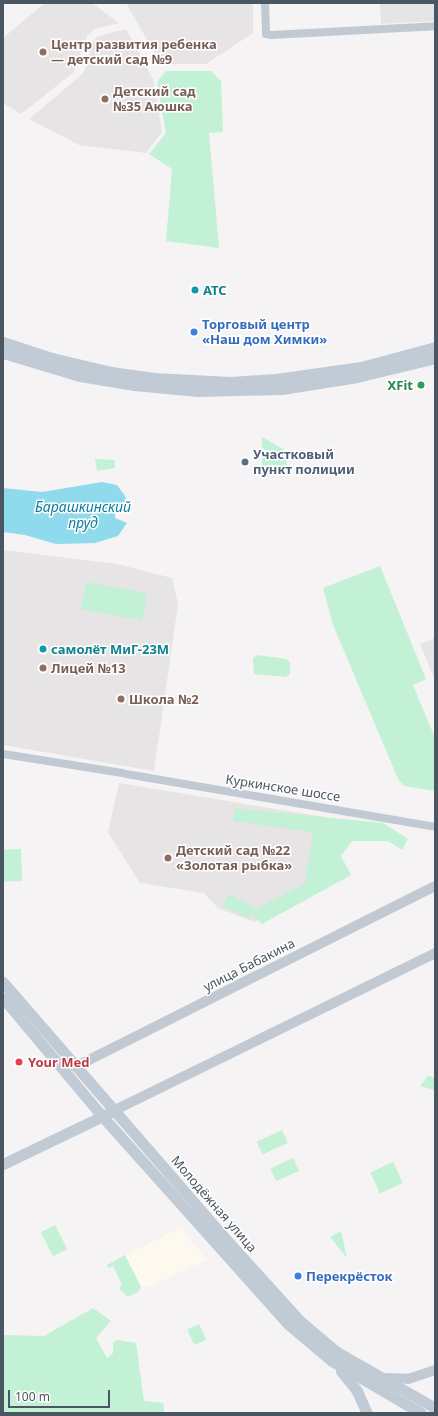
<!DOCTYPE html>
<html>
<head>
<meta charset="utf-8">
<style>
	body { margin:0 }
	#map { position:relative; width:438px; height:1416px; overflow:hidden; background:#f5f3f3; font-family:"Noto Sans",sans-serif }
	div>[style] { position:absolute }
	.commercial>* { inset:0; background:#fdf9ef }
	.education>* { inset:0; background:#e6e4e5 }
	.green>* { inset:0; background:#c3f1d5; transform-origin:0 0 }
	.water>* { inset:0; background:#90daee }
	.minor>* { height:8px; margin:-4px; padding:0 4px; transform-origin:4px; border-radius:4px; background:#c1cad2 }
	.tertiary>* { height:10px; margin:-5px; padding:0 5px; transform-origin:5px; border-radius:5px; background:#c1cad2 }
	.secondary>* { height:11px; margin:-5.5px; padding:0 5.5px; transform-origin:5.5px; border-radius:5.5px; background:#c1cbd6 }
	.dots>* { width:11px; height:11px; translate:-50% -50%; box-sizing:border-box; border:2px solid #fff; border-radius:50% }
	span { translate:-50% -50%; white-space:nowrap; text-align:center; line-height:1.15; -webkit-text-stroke:3px #fff; paint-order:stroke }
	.education-label { font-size:13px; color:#785e54; font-weight:700 }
	.left { translate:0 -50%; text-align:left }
	.culture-label { font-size:13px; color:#0d838f; font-weight:700 }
	.shop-label { font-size:13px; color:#366cbe; font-weight:700 }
	.leisure-label { font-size:13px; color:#27864d; font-weight:700 }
	.right { translate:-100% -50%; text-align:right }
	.service-label { font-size:13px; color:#4e5e75; font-weight:700 }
	.street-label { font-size:13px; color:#4a5661 }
	.health-label { font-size:13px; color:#be3a42; font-weight:700 }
	.water-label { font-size:14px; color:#0c7c9b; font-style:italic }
	.frame { position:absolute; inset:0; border:4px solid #4a5661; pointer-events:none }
	.scale { position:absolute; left:8px; top:1390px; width:102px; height:18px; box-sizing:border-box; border:2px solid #4a5661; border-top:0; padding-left:5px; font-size:12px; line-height:14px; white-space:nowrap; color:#4a5661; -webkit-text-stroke:3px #fff; paint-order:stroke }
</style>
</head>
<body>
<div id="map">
	<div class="commercial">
		<div style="clip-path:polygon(180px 1228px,207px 1260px,152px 1285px,141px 1287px,125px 1255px)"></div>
	</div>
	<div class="education">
		<div style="clip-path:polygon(45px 3px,92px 3px,119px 23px,94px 29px,87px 36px,74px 72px,21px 114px,3px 103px,3px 38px)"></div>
		<div style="clip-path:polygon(126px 3px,253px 3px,253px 33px,206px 64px,161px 64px)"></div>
		<div style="clip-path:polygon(380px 3px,435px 3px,435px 21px,381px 24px)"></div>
		<div style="clip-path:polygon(126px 29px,153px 79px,162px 132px,146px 153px,79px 145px,29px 119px,80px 76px,85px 70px,94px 40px,98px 36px)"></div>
		<div style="clip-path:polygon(3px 550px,117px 564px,172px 578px,178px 604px,154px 771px,3px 745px)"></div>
		<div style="clip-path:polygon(435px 638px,435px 680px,420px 644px)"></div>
		<div style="clip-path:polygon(119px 783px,324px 817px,310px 886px,254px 922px,218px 908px,204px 893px,140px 883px,108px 832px)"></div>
	</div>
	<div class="green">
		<div style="clip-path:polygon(166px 71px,211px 71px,221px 81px,223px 132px,209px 133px,219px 248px,166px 241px,172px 169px,149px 154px,166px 133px,157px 82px)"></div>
		<div style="clip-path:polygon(262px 437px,285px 450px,287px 469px,262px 469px)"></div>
		<div style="clip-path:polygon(95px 459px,115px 460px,115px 468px,97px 471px)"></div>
		<div style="clip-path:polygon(380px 566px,426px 679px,413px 685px,435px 738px,434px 791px,405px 786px,399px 781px,333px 625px,323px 588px)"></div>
		<div style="left:86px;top:582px;width:62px;height:28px;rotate:10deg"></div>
		<div style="clip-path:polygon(257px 655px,287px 659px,290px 663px,290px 674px,286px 677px,254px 674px,253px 658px)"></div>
		<div style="clip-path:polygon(235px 808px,383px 823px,408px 839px,402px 850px,388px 841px,352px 841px,341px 856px,351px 875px,262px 924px,253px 915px,254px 910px,305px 884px,313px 832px,233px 821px)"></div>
		<div style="left:21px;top:849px;width:32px;height:18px;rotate:88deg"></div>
		<div style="left:228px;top:894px;width:30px;height:13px;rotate:26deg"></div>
		<div style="clip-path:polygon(428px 1076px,435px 1078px,435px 1090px,420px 1086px)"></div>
		<div style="left:282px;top:1130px;width:14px;height:28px;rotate:65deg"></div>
		<div style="left:293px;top:1158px;width:14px;height:25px;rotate:65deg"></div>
		<div style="left:393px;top:1162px;width:23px;height:25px;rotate:65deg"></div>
		<div style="left:55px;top:1225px;width:27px;height:16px;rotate:63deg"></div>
		<div style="clip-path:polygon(341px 1231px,347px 1258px,330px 1237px)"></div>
		<div style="clip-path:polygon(125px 1255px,141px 1287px,138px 1292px,128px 1297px,119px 1288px,122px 1285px,113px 1266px,108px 1268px,107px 1265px)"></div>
		<div style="clip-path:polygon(93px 1308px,111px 1321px,96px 1338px,107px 1358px,113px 1353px,113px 1343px,117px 1340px,136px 1343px,144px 1401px,163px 1403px,164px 1413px,3px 1413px,3px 1335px,44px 1336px)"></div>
		<div style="left:199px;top:1324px;width:17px;height:13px;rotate:65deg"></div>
	</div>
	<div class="water">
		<div style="clip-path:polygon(102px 482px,117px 485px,125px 496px,128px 507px,119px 507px,115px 510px,115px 518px,127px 523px,118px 536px,95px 543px,56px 544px,25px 535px,3px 532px,3px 488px,42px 492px)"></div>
	</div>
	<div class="minor">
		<div style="left:265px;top:3px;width:31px;rotate:88deg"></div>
		<div style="left:266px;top:34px;width:5px;rotate:11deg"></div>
		<div style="left:271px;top:35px;width:164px;rotate:-3.1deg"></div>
		<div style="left:3px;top:754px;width:121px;rotate:9deg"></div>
		<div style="left:126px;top:774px;width:314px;rotate:9.7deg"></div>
	</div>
	<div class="tertiary">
		<div style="left:75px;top:1067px;width:403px;rotate:-26.7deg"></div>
		<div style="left:113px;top:1111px;width:359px;rotate:-26.1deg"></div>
		<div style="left:384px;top:1378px;width:24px;rotate:2deg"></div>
		<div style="left:408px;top:1379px;width:28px;rotate:-18deg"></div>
	</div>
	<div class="secondary">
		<div style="left:3px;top:342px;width:52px;rotate:18.1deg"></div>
		<div style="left:52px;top:358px;width:61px;rotate:13.3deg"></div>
		<div style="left:111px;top:372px;width:43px;rotate:7.9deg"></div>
		<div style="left:154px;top:378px;width:76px;rotate:3deg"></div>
		<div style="left:230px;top:382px;width:46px;rotate:-3.7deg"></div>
		<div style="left:276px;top:379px;width:86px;rotate:-8deg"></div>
		<div style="left:361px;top:367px;width:77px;rotate:-15.1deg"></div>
		<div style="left:3px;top:353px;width:80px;rotate:16.6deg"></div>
		<div style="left:80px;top:376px;width:55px;rotate:9.5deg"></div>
		<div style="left:134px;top:385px;width:64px;rotate:5.4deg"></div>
		<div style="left:198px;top:391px;width:84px;rotate:-1.4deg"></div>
		<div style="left:282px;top:389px;width:76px;rotate:-9.1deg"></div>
		<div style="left:357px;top:377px;width:80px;rotate:-13.7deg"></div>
		<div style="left:3px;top:982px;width:336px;rotate:49.1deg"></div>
		<div style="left:223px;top:1236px;width:115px;rotate:47.8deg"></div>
		<div style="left:300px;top:1321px;width:48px;rotate:40deg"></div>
		<div style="left:337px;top:1352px;width:113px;rotate:29.7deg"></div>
		<div style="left:3px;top:998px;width:154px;rotate:50deg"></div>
		<div style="left:102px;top:1116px;width:279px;rotate:48.2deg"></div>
		<div style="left:288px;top:1324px;width:57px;rotate:40.1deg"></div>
		<div style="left:332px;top:1361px;width:103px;rotate:30.3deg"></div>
		<div style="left:3px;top:1164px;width:118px;rotate:-25.7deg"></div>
		<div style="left:341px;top:1371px;width:26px;rotate:51deg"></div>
		<div style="left:357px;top:1391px;width:24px;rotate:66deg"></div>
	</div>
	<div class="dots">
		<div style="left:43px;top:52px;background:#8d6e63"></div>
		<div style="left:105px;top:99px;background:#8d6e63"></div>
		<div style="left:195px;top:290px;background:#0f9aa8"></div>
		<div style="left:194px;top:332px;background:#3f7fe0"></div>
		<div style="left:421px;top:385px;background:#2e9e5b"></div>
		<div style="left:245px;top:462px;background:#5c6f8a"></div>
		<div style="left:43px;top:649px;background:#0f9aa8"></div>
		<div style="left:43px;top:668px;background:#8d6e63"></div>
		<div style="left:121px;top:699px;background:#8d6e63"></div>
		<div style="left:168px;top:858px;background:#8d6e63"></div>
		<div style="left:19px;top:1062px;background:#e0444e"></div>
		<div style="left:298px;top:1276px;background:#3f7fe0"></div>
	</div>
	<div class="education-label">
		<span class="left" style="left:51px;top:52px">Центр развития ребенка<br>— детский сад №9</span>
		<span class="left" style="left:113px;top:99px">Детский сад<br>№35 Аюшка</span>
		<span class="left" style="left:51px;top:668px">Лицей №13</span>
		<span class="left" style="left:129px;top:699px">Школа №2</span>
		<span class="left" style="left:176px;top:858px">Детский сад №22<br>«Золотая рыбка»</span>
	</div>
	<div class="culture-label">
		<span class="left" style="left:203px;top:290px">АТС</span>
		<span class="left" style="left:51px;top:649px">самолёт МиГ-23М</span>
	</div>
	<div class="shop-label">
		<span class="left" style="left:202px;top:332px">Торговый центр<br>«Наш дом Химки»</span>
		<span class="left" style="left:306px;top:1276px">Перекрёсток</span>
	</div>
	<div class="leisure-label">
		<span class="right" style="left:413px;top:385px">XFit</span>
	</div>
	<div class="service-label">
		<span class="left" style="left:253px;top:462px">Участковый<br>пункт полиции</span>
	</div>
	<div class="street-label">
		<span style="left:283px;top:788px;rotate:9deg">Куркинское шоссе</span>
		<span style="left:249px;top:965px;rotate:-27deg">улица Бабакина</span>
		<span style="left:214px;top:1204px;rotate:49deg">Молодёжная улица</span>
	</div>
	<div class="health-label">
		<span class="left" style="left:28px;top:1062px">Your Med</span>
	</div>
	<div class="water-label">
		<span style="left:83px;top:515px">Барашкинский<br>пруд</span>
	</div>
	<div class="frame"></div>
	<div class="scale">100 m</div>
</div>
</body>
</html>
